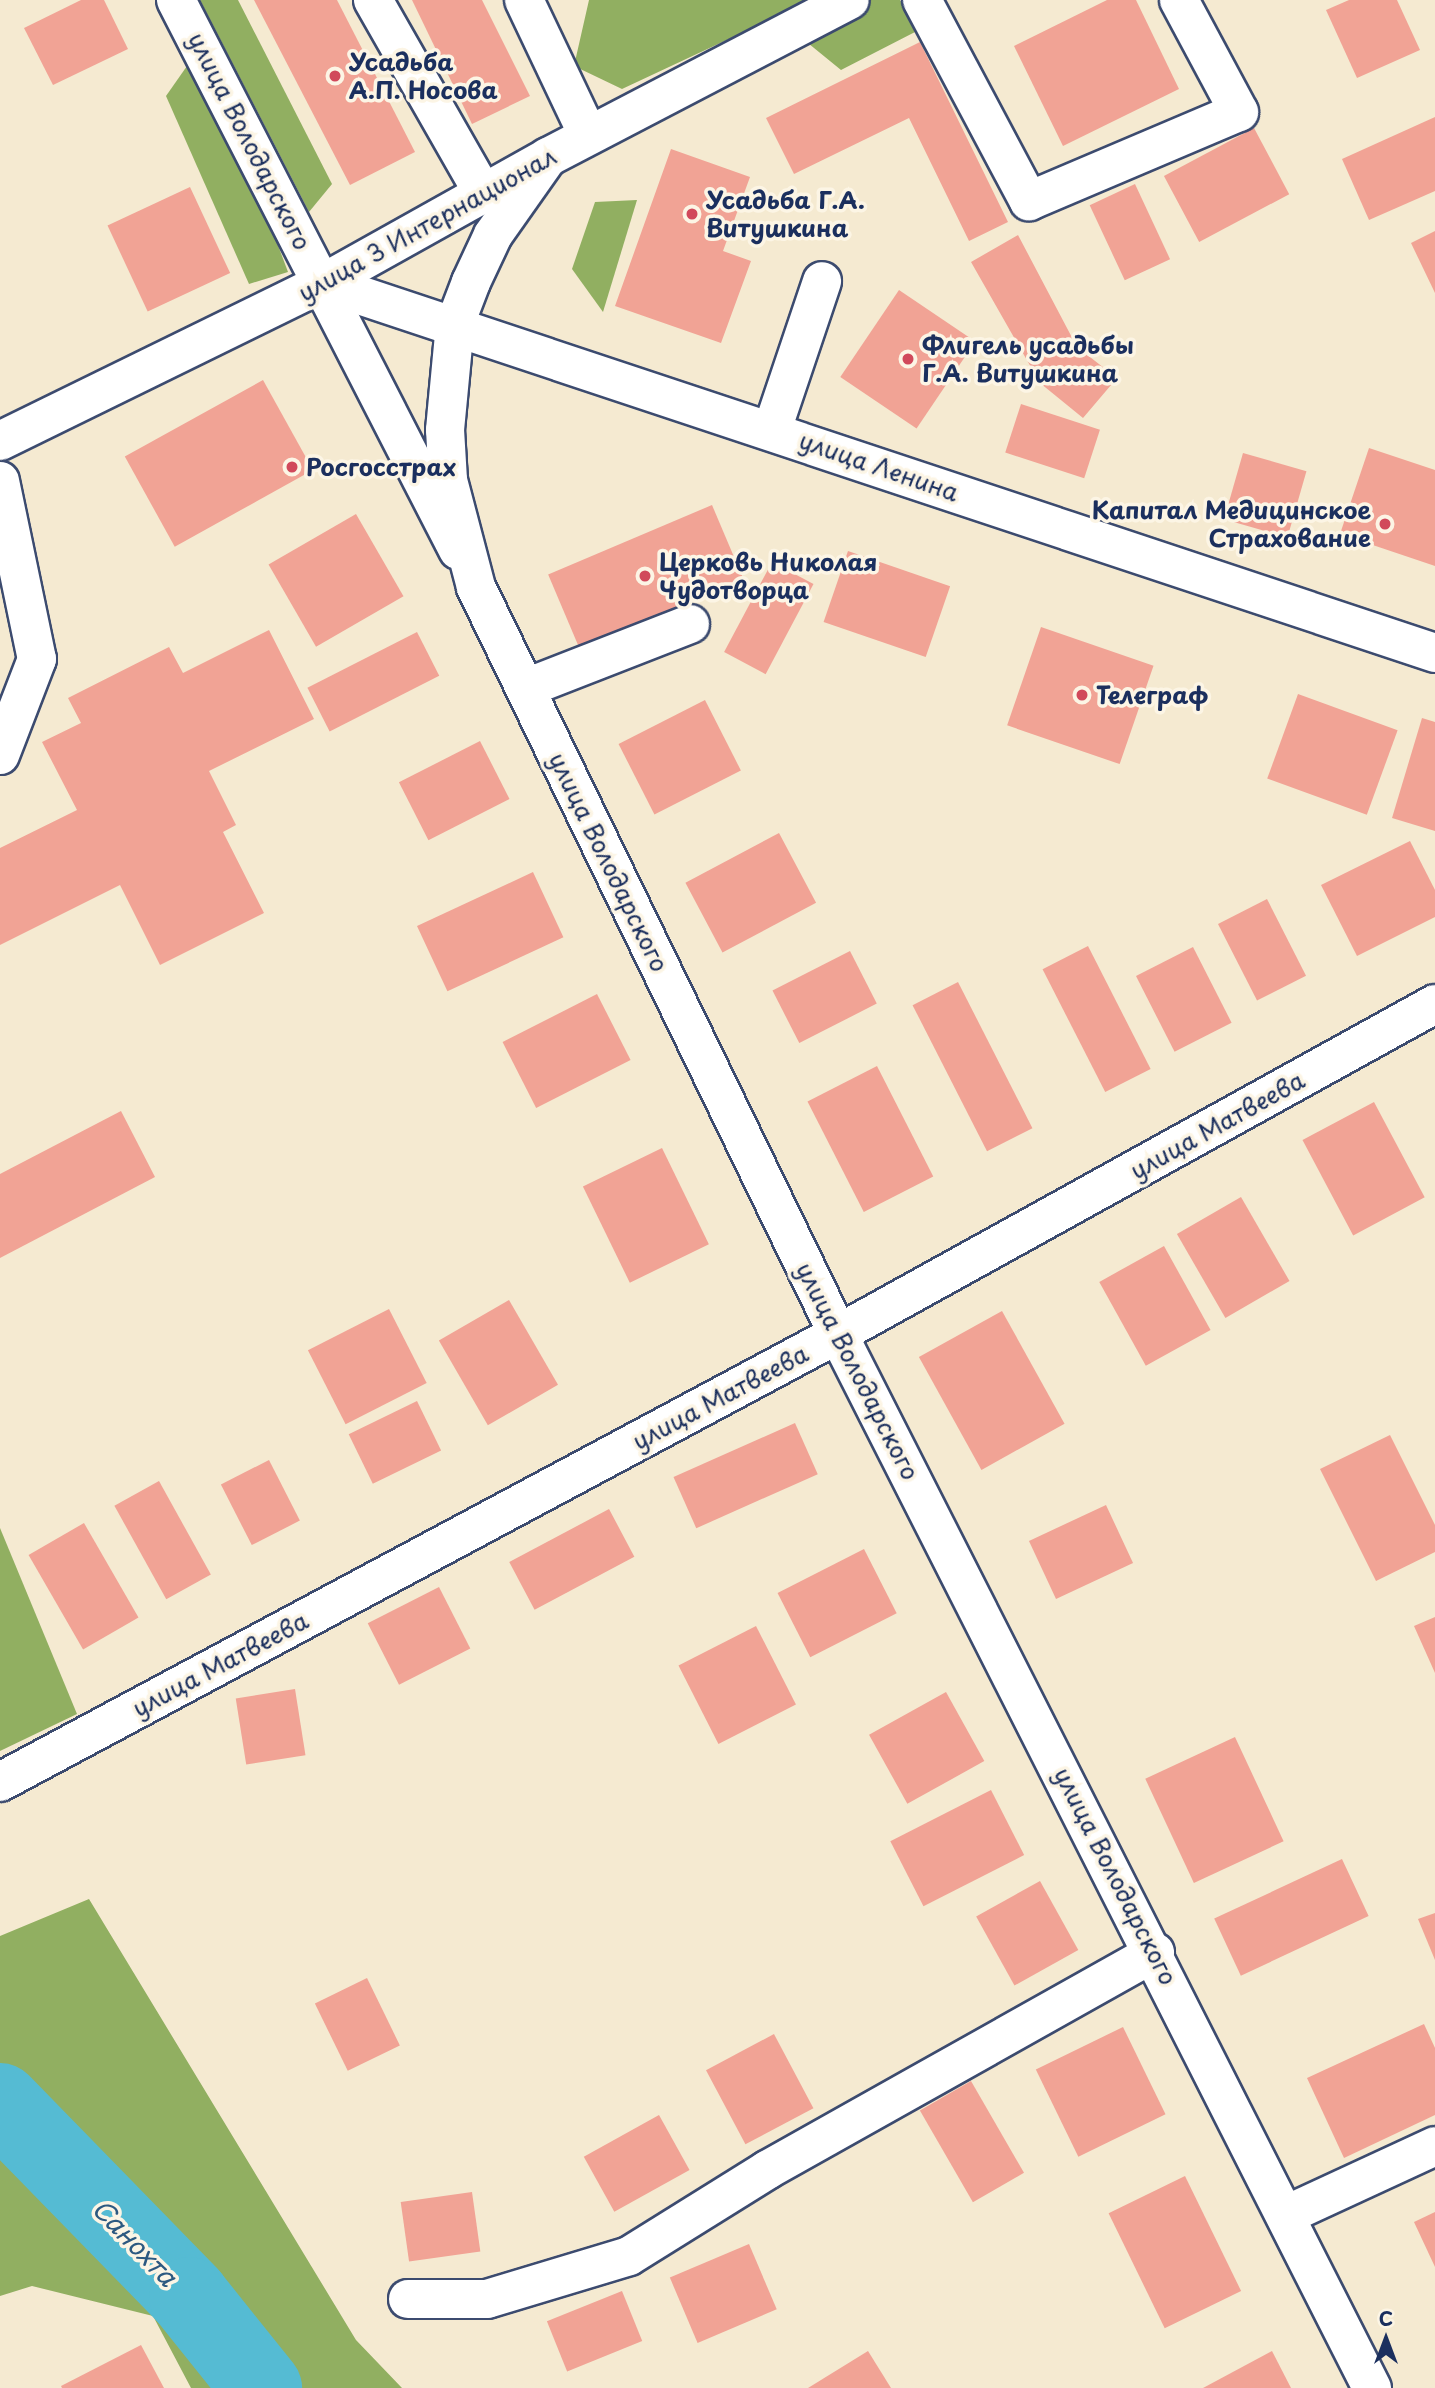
<!DOCTYPE html>
<html>
<head>
<meta charset="utf-8">
<style>
	body { margin:0 }
	#map { position:relative; width:1435px; height:2388px; overflow:hidden; background:#f5ead1; font-family:"Playpen Sans",sans-serif }
	div>[style] { position:absolute }
	.forest>* { inset:0; background:#91af61 }
	.river>* { height:80px; margin:-40px; padding:0 40px; transform-origin:40px; border-radius:40px; background:#55bbd3 }
	.building>* { inset:0; background:#f1a395; transform-origin:0 0 }
	.roads { filter:drop-shadow(2px 0 #3c4b6f) drop-shadow(-2px 0 #3c4b6f) drop-shadow(0 2px #3c4b6f) drop-shadow(0 -2px #3c4b6f) }
	.minor>* { height:38px; margin:-19px; padding:0 19px; transform-origin:19px; border-radius:19px; background:#fff }
	.major>* { height:38px; margin:-19px; padding:0 19px; transform-origin:19px; border-radius:19px; background:#fff }
	.dots>* { width:19px; height:19px; translate:-50% -50%; box-sizing:border-box; border:4px solid #fcf5e5; border-radius:50% }
	span { translate:-50% -50%; white-space:nowrap; text-align:center; line-height:1.15; -webkit-text-stroke:7px #fcf5e5; paint-order:stroke }
	.poi-label { font-size:24px; color:#1b2f5e; font-weight:700 }
	.left { translate:0 -50%; text-align:left }
	.right { translate:-100% -50%; text-align:right }
	.street-label { font-size:24px; color:#1b2f5e }
	.water-label { font-size:26px; color:#2c5981; font-style:italic }
	.north { position:absolute; left:1351px; top:2304px; width:70px; height:70px; -webkit-text-stroke:5px #fcf5e5; paint-order:stroke; rotate:0deg; font-size:19px; font-weight:700; line-height:28px; text-align:center; color:#1b2f5e }
	.north::after { content:''; display:block; margin:auto; width:24px; height:32px; background:#1b2f5e; clip-path:polygon(50% 0,100% 100%,50% 72%,0 100%) }
</style>
</head>
<body>
<div id="map">
	<div class="forest">
		<div style="clip-path:polygon(200px 0,238px 0,332px 184px,309px 212px)"></div>
		<div style="clip-path:polygon(589px 0,900px 0,915px 32px,841px 70px,776px 17px,622px 89px,574px 66px)"></div>
		<div style="clip-path:polygon(187px 66px,255px 184px,288px 272px,249px 284px,166px 96px)"></div>
		<div style="clip-path:polygon(637px 200px,603px 312px,572px 269px,595px 202px)"></div>
		<div style="clip-path:polygon(0 1528px,77px 1714px,0 1751px)"></div>
		<div style="clip-path:polygon(89px 1899px,356px 2340px,402px 2388px,191px 2388px,153px 2316px,32px 2286px,0 2296px,0 1936px)"></div>
	</div>
	<div class="river">
		<div style="left:0;top:2103px;width:271px;rotate:45.7deg"></div>
		<div style="left:189px;top:2297px;width:117px;rotate:51.3deg"></div>
	</div>
	<div class="building">
		<div style="clip-path:polygon(81px 0,104px 0,128px 49px,53px 85px,24px 28px)"></div>
		<div style="clip-path:polygon(254px 0,337px 0,415px 152px,350px 185px)"></div>
		<div style="clip-path:polygon(412px 0,482px 0,530px 96px,472px 124px)"></div>
		<div style="clip-path:polygon(1107px 0,1136px 0,1179px 89px,1063px 146px,1014px 46px)"></div>
		<div style="clip-path:polygon(1349px 0,1397px 0,1420px 50px,1357px 78px,1326px 10px)"></div>
		<div style="clip-path:polygon(920px 42px,1008px 222px,969px 241px,909px 118px,794px 174px,766px 118px)"></div>
		<div style="clip-path:polygon(1435px 117px,1435px 191px,1369px 220px,1342px 159px)"></div>
		<div style="left:1254px;top:128px;width:75px;height:102px;rotate:62deg"></div>
		<div style="clip-path:polygon(671px 149px,750px 177px,723px 251px,751px 261px,721px 343px,615px 306px)"></div>
		<div style="left:1135px;top:184px;width:83px;height:50px;rotate:65deg"></div>
		<div style="left:190px;top:187px;width:95px;height:91px;rotate:65deg"></div>
		<div style="clip-path:polygon(1435px 231px,1435px 293px,1411px 243px)"></div>
		<div style="clip-path:polygon(1018px 235px,1077px 347px,1117px 378px,1083px 418px,1040px 383px,971px 262px)"></div>
		<div style="left:899px;top:290px;width:92px;height:105px;rotate:34deg"></div>
		<div style="left:263px;top:380px;width:103px;height:158px;rotate:61deg"></div>
		<div style="left:1021px;top:404px;width:83px;height:51px;rotate:18deg"></div>
		<div style="clip-path:polygon(1369px 448px,1435px 470px,1435px 566px,1340px 534px)"></div>
		<div style="left:1243px;top:453px;width:66px;height:69px;rotate:16deg"></div>
		<div style="left:712px;top:505px;width:80px;height:178px;rotate:67deg"></div>
		<div style="left:356px;top:514px;width:95px;height:101px;rotate:60deg"></div>
		<div style="left:848px;top:551px;width:108px;height:75px;rotate:19deg"></div>
		<div style="left:772px;top:562px;width:47px;height:102px;rotate:28deg"></div>
		<div style="left:1041px;top:627px;width:119px;height:104px;rotate:19deg"></div>
		<div style="clip-path:polygon(269px 630px,314px 719px,209px 771px,236px 825px,223px 832px,264px 913px,160px 965px,120px 885px,0 945px,0 848px,77px 810px,42px 742px,81px 723px,68px 698px,169px 647px,183px 673px)"></div>
		<div style="left:417px;top:632px;width:49px;height:123px;rotate:63deg"></div>
		<div style="left:1298px;top:694px;width:106px;height:90px;rotate:20deg"></div>
		<div style="left:705px;top:700px;width:79px;height:97px;rotate:63deg"></div>
		<div style="clip-path:polygon(1422px 718px,1435px 722px,1435px 831px,1392px 818px)"></div>
		<div style="left:480px;top:741px;width:65px;height:91px;rotate:63deg"></div>
		<div style="left:779px;top:833px;width:79px;height:106px;rotate:62deg"></div>
		<div style="clip-path:polygon(1410px 841px,1435px 890px,1435px 917px,1357px 956px,1321px 885px)"></div>
		<div style="left:533px;top:872px;width:72px;height:128px;rotate:65deg"></div>
		<div style="left:1267px;top:899px;width:86px;height:55px;rotate:63deg"></div>
		<div style="left:1088px;top:946px;width:138px;height:51px;rotate:63deg"></div>
		<div style="left:1193px;top:947px;width:85px;height:64px;rotate:63deg"></div>
		<div style="left:850px;top:951px;width:59px;height:87px;rotate:63deg"></div>
		<div style="left:958px;top:982px;width:164px;height:51px;rotate:63deg"></div>
		<div style="left:597px;top:994px;width:74px;height:106px;rotate:63deg"></div>
		<div style="left:877px;top:1066px;width:124px;height:78px;rotate:63deg"></div>
		<div style="left:1374px;top:1102px;width:108px;height:81px;rotate:62deg"></div>
		<div style="clip-path:polygon(121px 1111px,155px 1177px,0 1258px,0 1174px)"></div>
		<div style="left:662px;top:1148px;width:107px;height:88px;rotate:64deg"></div>
		<div style="left:1241px;top:1197px;width:97px;height:74px;rotate:60deg"></div>
		<div style="left:1164px;top:1246px;width:96px;height:74px;rotate:61deg"></div>
		<div style="left:509px;top:1300px;width:98px;height:81px;rotate:60deg"></div>
		<div style="left:389px;top:1309px;width:83px;height:91px;rotate:63deg"></div>
		<div style="left:1002px;top:1311px;width:129px;height:95px;rotate:61deg"></div>
		<div style="left:417px;top:1401px;width:55px;height:76px;rotate:64deg"></div>
		<div style="left:795px;top:1423px;width:56px;height:133px;rotate:66deg"></div>
		<div style="clip-path:polygon(1390px 1435px,1435px 1525px,1435px 1552px,1376px 1581px,1320px 1469px)"></div>
		<div style="left:269px;top:1460px;width:68px;height:54px;rotate:63deg"></div>
		<div style="left:159px;top:1481px;width:107px;height:51px;rotate:61deg"></div>
		<div style="left:1106px;top:1505px;width:64px;height:85px;rotate:65deg"></div>
		<div style="left:609px;top:1509px;width:54px;height:113px;rotate:62deg"></div>
		<div style="left:84px;top:1523px;width:109px;height:64px;rotate:60deg"></div>
		<div style="left:864px;top:1549px;width:72px;height:97px;rotate:63deg"></div>
		<div style="left:439px;top:1587px;width:69px;height:80px;rotate:63deg"></div>
		<div style="clip-path:polygon(1435px 1617px,1435px 1673px,1414px 1626px)"></div>
		<div style="left:756px;top:1626px;width:88px;height:87px;rotate:63deg"></div>
		<div style="left:295px;top:1689px;width:67px;height:60px;rotate:81deg"></div>
		<div style="left:946px;top:1692px;width:79px;height:88px;rotate:61deg"></div>
		<div style="left:1235px;top:1737px;width:115px;height:99px;rotate:65deg"></div>
		<div style="left:991px;top:1790px;width:73px;height:113px;rotate:63deg"></div>
		<div style="left:1342px;top:1859px;width:63px;height:141px;rotate:65deg"></div>
		<div style="left:1040px;top:1881px;width:79px;height:73px;rotate:61deg"></div>
		<div style="clip-path:polygon(1435px 1913px,1435px 1960px,1418px 1919px)"></div>
		<div style="left:367px;top:1978px;width:75px;height:58px;rotate:64deg"></div>
		<div style="clip-path:polygon(1424px 2024px,1435px 2048px,1435px 2115px,1344px 2158px,1307px 2078px)"></div>
		<div style="left:1123px;top:2027px;width:97px;height:97px;rotate:64deg"></div>
		<div style="left:774px;top:2034px;width:84px;height:77px;rotate:62deg"></div>
		<div style="left:971px;top:2081px;width:106px;height:59px;rotate:60deg"></div>
		<div style="left:659px;top:2115px;width:63px;height:86px;rotate:61deg"></div>
		<div style="left:1185px;top:2176px;width:128px;height:85px;rotate:64deg"></div>
		<div style="left:472px;top:2192px;width:60px;height:72px;rotate:82deg"></div>
		<div style="clip-path:polygon(1435px 2212px,1435px 2267px,1414px 2222px)"></div>
		<div style="left:749px;top:2244px;width:71px;height:86px;rotate:67deg"></div>
		<div style="left:622px;top:2291px;width:54px;height:81px;rotate:68deg"></div>
		<div style="clip-path:polygon(141px 2345px,164px 2388px,62px 2388px,61px 2386px)"></div>
		<div style="clip-path:polygon(868px 2351px,891px 2388px,808px 2388px)"></div>
		<div style="clip-path:polygon(1272px 2351px,1291px 2388px,1203px 2388px)"></div>
	</div>
	<div class="roads">
		<div class="minor">
			<div style="left:176px;top:0;width:618px;rotate:62.85deg"></div>
			<div style="left:373px;top:0;width:222px;rotate:60.3deg"></div>
			<div style="left:524px;top:0;width:149px;rotate:64.6deg"></div>
			<div style="left:922px;top:0;width:228px;rotate:62deg"></div>
			<div style="left:1029px;top:201px;width:228px;rotate:-23deg"></div>
			<div style="left:1239px;top:112px;width:127px;rotate:-118.2deg"></div>
			<div style="left:323px;top:283px;width:1172px;rotate:18.4deg"></div>
			<div style="left:772px;top:430px;width:157px;rotate:-71.4deg"></div>
			<div style="left:0;top:441px;width:360px;rotate:-26.1deg"></div>
			<div style="left:323px;top:283px;width:258px;rotate:-29.2deg"></div>
			<div style="left:0;top:481px;width:182px;rotate:78.3deg"></div>
			<div style="left:37px;top:659px;width:103px;rotate:111.1deg"></div>
			<div style="left:526px;top:688px;width:176px;rotate:-21.3deg"></div>
			<div style="left:1286px;top:2215px;width:164px;rotate:-24.8deg"></div>
			<div style="left:408px;top:2299px;width:79px"></div>
			<div style="left:487px;top:2299px;width:148px;rotate:-16.8deg"></div>
			<div style="left:629px;top:2256px;width:163px;rotate:-31.9deg"></div>
			<div style="left:767px;top:2170px;width:445px;rotate:-29.3deg"></div>
			<div style="left:1372px;top:2388px;width:1182px;rotate:-116.87deg"></div>
			<div style="left:838px;top:1334px;width:682px;rotate:-28.93deg"></div>
		</div>
		<div class="major">
			<div style="left:0;top:1782px;width:950px;rotate:-28.13deg"></div>
			<div style="left:838px;top:1334px;width:830px;rotate:-115.86deg"></div>
			<div style="left:476px;top:587px;width:111px;rotate:-104.7deg"></div>
			<div style="left:448px;top:480px;width:50px;rotate:-93.4deg"></div>
			<div style="left:445px;top:430px;width:106px;rotate:-84.6deg"></div>
			<div style="left:455px;top:324px;width:45px;rotate:-69.1deg"></div>
			<div style="left:471px;top:282px;width:52px;rotate:-64.9deg"></div>
			<div style="left:493px;top:235px;width:95px;rotate:-54.8deg"></div>
			<div style="left:548px;top:157px;width:340px;rotate:-27.5deg"></div>
		</div>
	</div>
	<div class="dots">
		<div style="left:335px;top:76px;background:#d1495b"></div>
		<div style="left:692px;top:214px;background:#d1495b"></div>
		<div style="left:908px;top:359px;background:#d1495b"></div>
		<div style="left:292px;top:467px;background:#d1495b"></div>
		<div style="left:1385px;top:524px;background:#d1495b"></div>
		<div style="left:645px;top:576px;background:#d1495b"></div>
		<div style="left:1082px;top:695px;background:#d1495b"></div>
	</div>
	<div class="poi-label">
		<span class="left" style="left:349px;top:76px">Усадьба<br>А.П. Носова</span>
		<span class="left" style="left:706px;top:214px">Усадьба Г.А.<br>Витушкина</span>
		<span class="left" style="left:922px;top:359px">Флигель усадьбы<br>Г.А. Витушкина</span>
		<span class="left" style="left:306px;top:467px">Росгосстрах</span>
		<span class="right" style="left:1371px;top:524px">Капитал Медицинское<br>Страхование</span>
		<span class="left" style="left:659px;top:576px">Церковь Николая<br>Чудотворца</span>
		<span class="left" style="left:1096px;top:695px">Телеграф</span>
	</div>
	<div class="street-label">
		<span style="left:250px;top:141px;rotate:63deg">улица Володарского</span>
		<span style="left:427px;top:224px;rotate:-29deg">улица 3 Интернационал</span>
		<span style="left:879px;top:466px;rotate:19deg">улица Ленина</span>
		<span style="left:609px;top:862px;rotate:64deg">улица Володарского</span>
		<span style="left:1217px;top:1125px;rotate:-29deg">улица Матвеева</span>
		<span style="left:858px;top:1371px;rotate:63deg">улица Володарского</span>
		<span style="left:720px;top:1397px;rotate:-28deg">улица Матвеева</span>
		<span style="left:220px;top:1664px;rotate:-28deg">улица Матвеева</span>
		<span style="left:1116px;top:1876px;rotate:63deg">улица Володарского</span>
	</div>
	<div class="water-label">
		<span style="left:135px;top:2242px;rotate:46deg">Санохта</span>
	</div>
	<div class="north">С</div>
</div>
</body>
</html>
